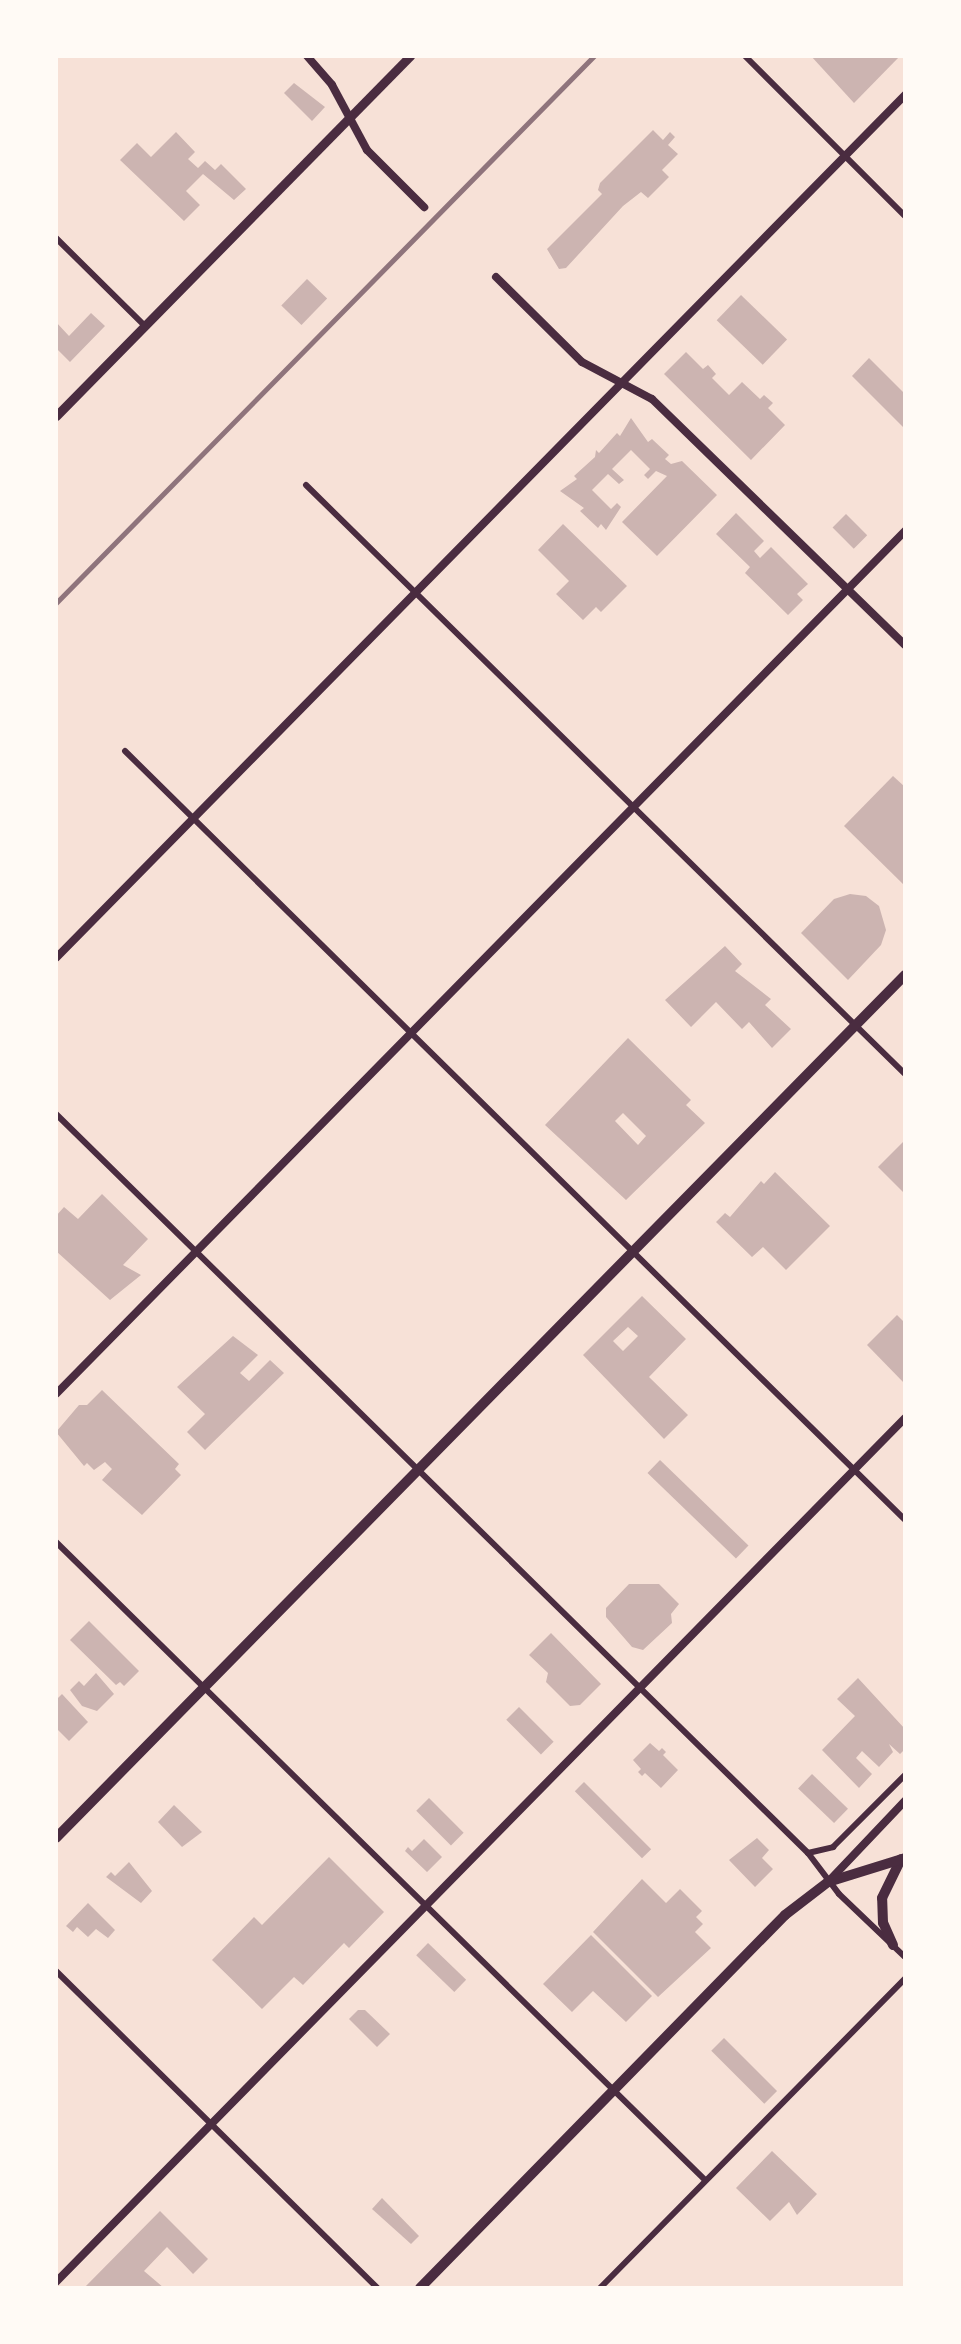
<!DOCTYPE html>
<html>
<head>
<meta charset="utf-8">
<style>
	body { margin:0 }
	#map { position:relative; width:961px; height:2344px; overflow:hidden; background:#f7e1d7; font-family:"Source Sans 3",sans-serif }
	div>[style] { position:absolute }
	.building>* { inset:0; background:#ccb4b1; transform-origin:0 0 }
	.minor>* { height:6px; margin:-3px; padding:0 3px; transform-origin:3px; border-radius:3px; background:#4a2c40 }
	.tertiary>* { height:8px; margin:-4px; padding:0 4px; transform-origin:4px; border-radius:4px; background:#4a2c40 }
	.secondary>* { height:9px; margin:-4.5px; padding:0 4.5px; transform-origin:4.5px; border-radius:4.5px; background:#4a2c40 }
	.primary>* { height:10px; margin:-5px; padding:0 5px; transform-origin:5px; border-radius:5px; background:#4a2c40 }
	.rail>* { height:4.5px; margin:-2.25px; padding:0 2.25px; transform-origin:2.25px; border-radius:2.25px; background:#8f747c }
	span { translate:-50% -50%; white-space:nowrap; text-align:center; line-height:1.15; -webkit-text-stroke:7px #fffaf5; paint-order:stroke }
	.frame { position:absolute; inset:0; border:58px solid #fffaf5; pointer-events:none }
</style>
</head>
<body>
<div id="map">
	<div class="building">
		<div style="clip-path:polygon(811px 56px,900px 56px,854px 103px)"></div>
		<div style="clip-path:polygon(294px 83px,325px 107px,312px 121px,284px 93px)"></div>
		<div style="clip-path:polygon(653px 130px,663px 140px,670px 132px,675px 137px,668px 145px,678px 154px,662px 170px,669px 177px,648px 198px,641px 192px,623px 206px,566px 268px,559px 269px,547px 249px,602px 194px,598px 190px,600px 183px)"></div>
		<div style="clip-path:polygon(176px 132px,195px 152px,188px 159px,198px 168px,205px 161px,215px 170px,221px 164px,246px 189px,234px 200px,203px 174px,186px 191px,200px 205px,184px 221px,120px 160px,137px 143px,151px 157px)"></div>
		<div style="left:307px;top:279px;width:28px;height:37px;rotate:44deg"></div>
		<div style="left:741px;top:295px;width:64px;height:35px;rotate:44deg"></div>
		<div style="clip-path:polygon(91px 313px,105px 326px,70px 362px,56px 348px,56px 322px,69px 336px)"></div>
		<div style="clip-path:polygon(686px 352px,703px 369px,708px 365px,716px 374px,712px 378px,729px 395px,742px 382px,760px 399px,764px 395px,773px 403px,768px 408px,785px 425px,751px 460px,664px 374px)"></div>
		<div style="clip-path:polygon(869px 358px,905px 394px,905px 429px,852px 376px)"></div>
		<div style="clip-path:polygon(631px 418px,648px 442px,652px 439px,669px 455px,665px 459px,671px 464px,682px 461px,717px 495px,657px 556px,622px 522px,667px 476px,656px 471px,648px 479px,644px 475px,650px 469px,631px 450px,612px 469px,624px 480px,619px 484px,608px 474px,592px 490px,611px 509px,617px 503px,621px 507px,606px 530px,601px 524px,598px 528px,580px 511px,584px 508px,560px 491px,577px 479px,574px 476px,595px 457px,596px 450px,599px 453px,617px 433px,620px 436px)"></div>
		<div style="clip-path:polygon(736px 513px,764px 541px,754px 551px,760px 558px,771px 547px,808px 584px,797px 594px,803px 600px,788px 615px,745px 573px,750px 567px,716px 534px)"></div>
		<div style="left:846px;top:514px;width:30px;height:19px;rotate:45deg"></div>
		<div style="clip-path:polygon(563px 524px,627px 586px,601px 612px,596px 607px,583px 620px,556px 594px,569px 581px,538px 550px)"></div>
		<div style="clip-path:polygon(893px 776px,905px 787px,905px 886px,844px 826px)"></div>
		<div style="clip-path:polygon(850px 894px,866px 896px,879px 906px,886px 930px,881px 945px,848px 980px,801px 933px,834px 899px)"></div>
		<div style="clip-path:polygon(725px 946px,742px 964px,735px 971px,771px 999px,765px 1005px,791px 1029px,772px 1048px,749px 1022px,742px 1029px,716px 1002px,691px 1027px,665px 1000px)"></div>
		<div style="clip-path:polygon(evenodd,628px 1038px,691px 1100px,686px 1105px,705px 1123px,626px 1200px,545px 1125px,628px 1038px,623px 1113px,646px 1136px,638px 1145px,615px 1121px,623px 1113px)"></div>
		<div style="clip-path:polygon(905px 1140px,905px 1194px,878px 1167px)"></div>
		<div style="clip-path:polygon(775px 1172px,830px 1226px,786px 1270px,763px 1247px,752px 1257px,716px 1222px,725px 1213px,730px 1217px,761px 1181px,764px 1184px)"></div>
		<div style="clip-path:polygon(102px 1194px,148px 1239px,123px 1265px,141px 1275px,110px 1300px,56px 1251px,56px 1216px,64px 1207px,78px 1219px)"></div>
		<div style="clip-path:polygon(evenodd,642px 1296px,686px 1339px,649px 1377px,688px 1415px,664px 1439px,583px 1355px,642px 1296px,628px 1327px,638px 1336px,623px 1351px,613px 1341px,628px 1327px)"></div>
		<div style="clip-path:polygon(897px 1315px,905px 1323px,905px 1384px,867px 1345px)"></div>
		<div style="clip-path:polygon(233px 1336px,258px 1355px,240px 1373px,249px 1381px,270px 1360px,284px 1373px,205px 1450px,187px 1432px,205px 1414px,177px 1387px)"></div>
		<div style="clip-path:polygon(102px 1390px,179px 1464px,175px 1469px,181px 1475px,142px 1515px,102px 1480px,112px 1469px,105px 1462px,94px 1470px,87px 1463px,84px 1466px,56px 1432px,79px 1405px,87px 1405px)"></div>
		<div style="left:660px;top:1460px;width:123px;height:18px;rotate:44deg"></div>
		<div style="clip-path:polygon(629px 1584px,659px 1584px,679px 1604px,671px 1614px,672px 1623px,643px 1650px,632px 1647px,606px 1617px,606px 1608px)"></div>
		<div style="clip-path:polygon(89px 1621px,139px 1671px,124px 1686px,120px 1682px,116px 1685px,70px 1640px)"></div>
		<div style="clip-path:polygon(551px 1633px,601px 1684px,580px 1705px,570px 1706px,546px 1682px,548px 1673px,529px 1655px)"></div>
		<div style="clip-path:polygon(96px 1673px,114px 1694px,97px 1711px,82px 1706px,70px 1690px,79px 1681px,84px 1686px)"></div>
		<div style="clip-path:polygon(858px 1678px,905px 1729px,905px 1749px,900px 1754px,889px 1744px,893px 1752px,879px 1767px,862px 1751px,856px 1758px,872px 1774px,859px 1788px,822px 1750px,855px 1716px,837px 1699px)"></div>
		<div style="clip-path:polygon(62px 1694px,88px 1722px,69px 1741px,56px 1728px,56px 1700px)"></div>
		<div style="left:519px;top:1707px;width:49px;height:18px;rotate:45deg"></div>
		<div style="clip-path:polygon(650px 1743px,659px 1751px,662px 1748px,666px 1752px,663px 1755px,678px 1770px,661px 1788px,645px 1773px,642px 1776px,638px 1772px,641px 1769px,633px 1760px)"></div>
		<div style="left:812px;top:1774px;width:50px;height:20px;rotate:44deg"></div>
		<div style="left:584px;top:1782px;width:95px;height:13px;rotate:45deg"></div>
		<div style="left:429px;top:1798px;width:49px;height:18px;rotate:45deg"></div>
		<div style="clip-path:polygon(174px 1805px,202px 1832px,182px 1847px,158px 1822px)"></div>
		<div style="clip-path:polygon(757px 1838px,769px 1850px,762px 1858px,773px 1869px,755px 1887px,729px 1860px)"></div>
		<div style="clip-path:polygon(424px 1839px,442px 1857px,427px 1872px,405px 1851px,408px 1847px,412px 1851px)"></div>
		<div style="clip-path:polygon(329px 1857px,384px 1912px,349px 1948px,344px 1943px,303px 1985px,294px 1977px,262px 2009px,212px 1960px,254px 1917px,262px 1925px)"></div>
		<div style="clip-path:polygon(129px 1862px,152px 1891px,141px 1903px,106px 1877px,111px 1872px,115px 1876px)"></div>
		<div style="clip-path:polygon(642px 1879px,666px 1903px,680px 1889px,702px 1911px,696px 1917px,703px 1924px,695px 1932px,711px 1948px,658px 1997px,593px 1932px)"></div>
		<div style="clip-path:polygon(88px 1903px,115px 1930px,108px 1938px,96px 1929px,88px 1937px,77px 1927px,73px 1932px,66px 1926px)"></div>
		<div style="clip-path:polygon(591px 1935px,652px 1996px,626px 2022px,593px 1991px,572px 2012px,543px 1984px)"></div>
		<div style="left:428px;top:1943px;width:53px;height:17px;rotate:44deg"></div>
		<div style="clip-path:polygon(358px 2010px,365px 2010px,390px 2034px,377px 2047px,349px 2019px)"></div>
		<div style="left:724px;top:2038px;width:75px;height:18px;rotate:45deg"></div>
		<div style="clip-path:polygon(772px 2151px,817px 2194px,797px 2215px,789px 2202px,770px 2221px,736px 2188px)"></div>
		<div style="clip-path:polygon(382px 2198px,419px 2236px,411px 2244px,372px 2209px)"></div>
		<div style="clip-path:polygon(160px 2211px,208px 2259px,193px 2274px,167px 2247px,144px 2271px,164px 2288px,84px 2288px)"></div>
	</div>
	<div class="minor">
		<div style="left:745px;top:56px;width:226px;rotate:45deg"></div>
		<div style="left:56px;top:238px;width:125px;rotate:44.7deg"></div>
		<div style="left:306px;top:485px;width:840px;rotate:44.52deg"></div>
		<div style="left:125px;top:751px;width:1095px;rotate:44.59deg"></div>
		<div style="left:56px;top:1114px;width:1054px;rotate:44.5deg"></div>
		<div style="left:808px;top:1853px;width:51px;rotate:52.9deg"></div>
		<div style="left:839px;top:1894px;width:91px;rotate:43.7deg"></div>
		<div style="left:56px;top:1542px;width:910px;rotate:44.51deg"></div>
		<div style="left:808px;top:1853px;width:26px;rotate:-13deg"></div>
		<div style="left:833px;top:1847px;width:102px;rotate:-45deg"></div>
		<div style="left:56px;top:1971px;width:452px;rotate:44.6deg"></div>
		<div style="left:600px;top:2288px;width:434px;rotate:-45.4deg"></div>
	</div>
	<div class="tertiary">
		<div style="left:307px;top:56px;width:38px;rotate:49deg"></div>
		<div style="left:332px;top:85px;width:74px;rotate:61.7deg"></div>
		<div style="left:367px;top:150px;width:81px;rotate:45deg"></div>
		<div style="left:496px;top:277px;width:121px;rotate:44.7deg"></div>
		<div style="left:582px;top:362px;width:79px;rotate:27.9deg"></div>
		<div style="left:652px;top:399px;width:353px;rotate:44.2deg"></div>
		<div style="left:56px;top:958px;width:1211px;rotate:-45.47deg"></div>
		<div style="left:56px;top:1394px;width:1211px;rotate:-45.47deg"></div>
		<div style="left:828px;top:1882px;width:112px;rotate:-46.5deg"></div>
		<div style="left:56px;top:2282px;width:1211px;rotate:-45.5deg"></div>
	</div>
	<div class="secondary">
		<div style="left:56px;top:416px;width:505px;rotate:-45.48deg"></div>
	</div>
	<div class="primary">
		<div style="left:56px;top:1838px;width:1211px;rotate:-45.47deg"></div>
		<div style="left:893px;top:1945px;width:24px;rotate:-114deg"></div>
		<div style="left:883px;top:1923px;width:25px;rotate:-92deg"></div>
		<div style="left:882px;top:1898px;width:43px;rotate:-64deg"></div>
		<div style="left:420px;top:2288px;width:522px;rotate:-45.62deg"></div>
		<div style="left:785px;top:1915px;width:54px;rotate:-37.5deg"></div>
		<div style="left:828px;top:1882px;width:81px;rotate:-17.3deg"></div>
	</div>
	<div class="rail">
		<div style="left:56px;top:603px;width:767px;rotate:-45.48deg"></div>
	</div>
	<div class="frame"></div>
</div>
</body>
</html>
